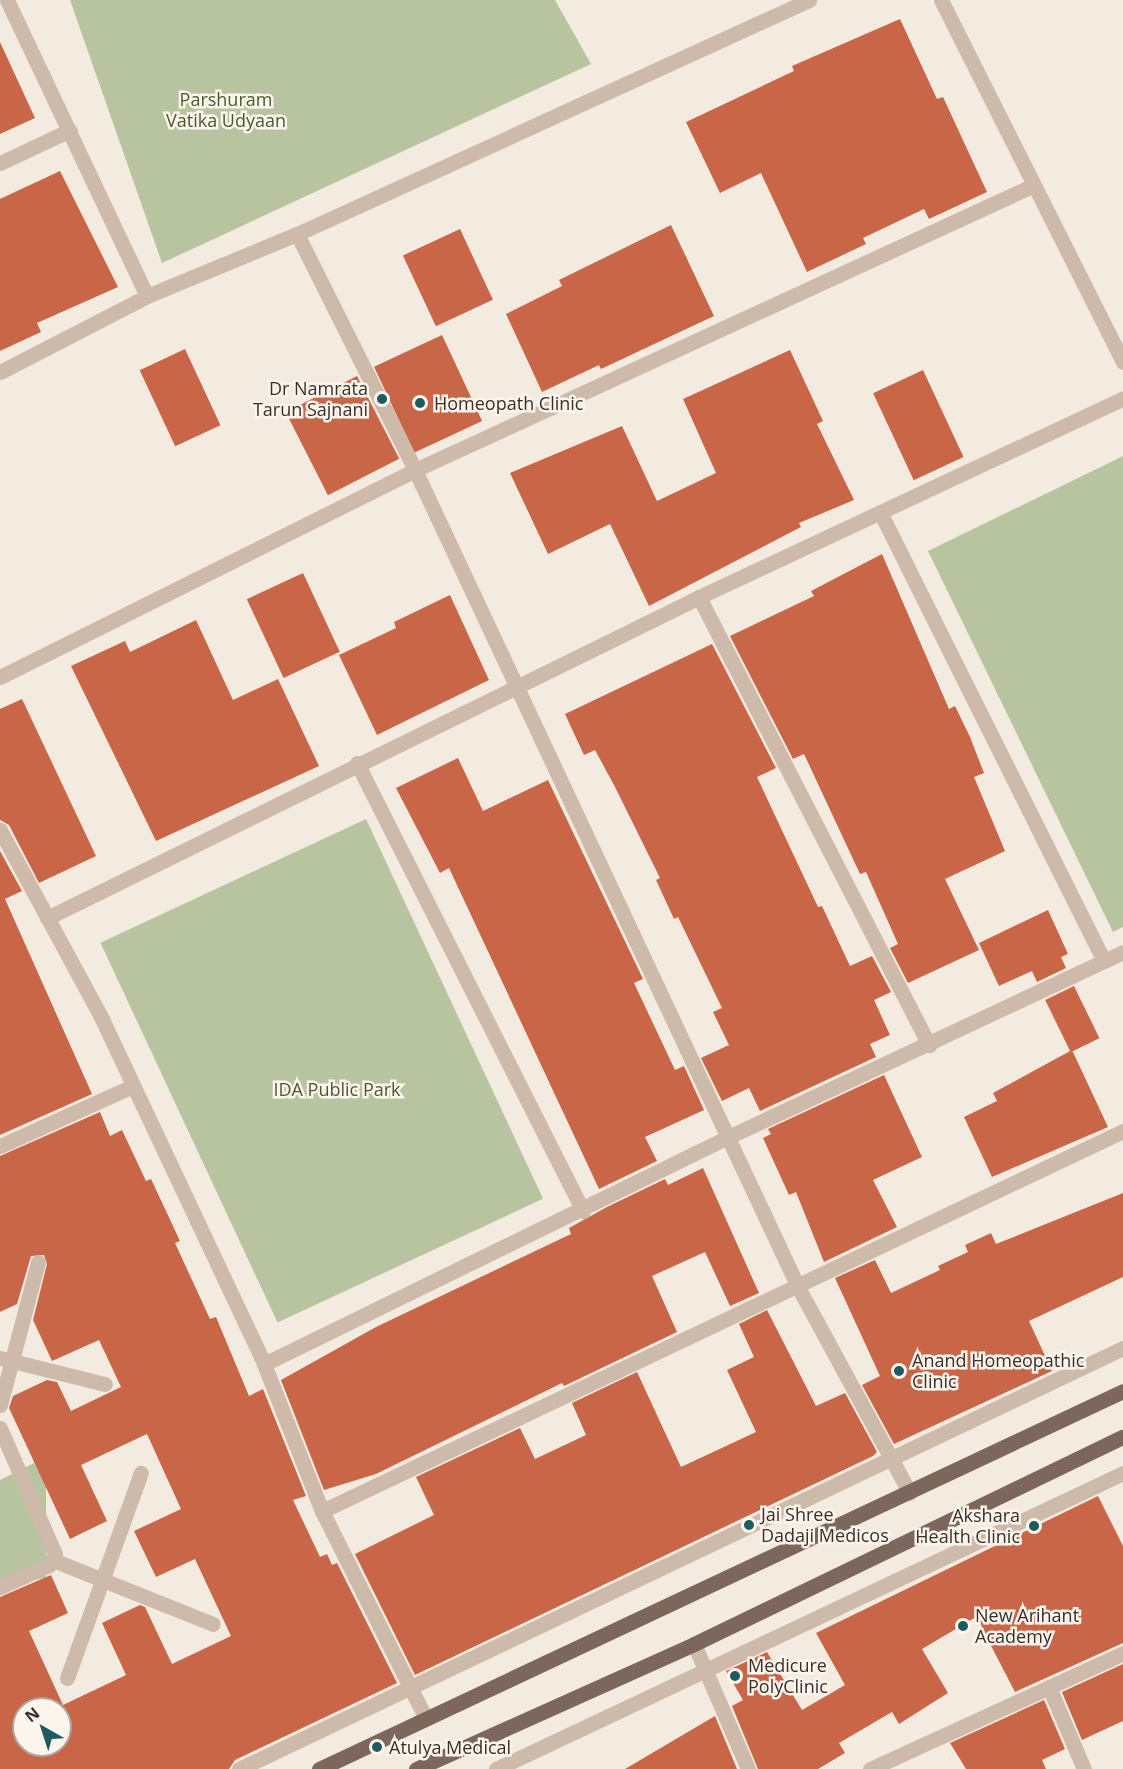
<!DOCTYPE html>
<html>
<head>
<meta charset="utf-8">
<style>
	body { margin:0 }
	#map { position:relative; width:1123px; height:1769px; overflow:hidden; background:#f4ebe0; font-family:"Open Sans",sans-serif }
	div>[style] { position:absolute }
	.green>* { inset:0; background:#b8c49f; transform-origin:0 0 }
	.building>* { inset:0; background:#ca6648; transform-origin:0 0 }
	.minor>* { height:15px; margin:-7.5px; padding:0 7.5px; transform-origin:7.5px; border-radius:7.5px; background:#cdbaab }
	.major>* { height:15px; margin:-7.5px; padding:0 7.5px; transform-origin:7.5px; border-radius:7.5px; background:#7d665b }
	.dots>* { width:16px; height:16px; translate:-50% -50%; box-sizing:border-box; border:3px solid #fbf5ed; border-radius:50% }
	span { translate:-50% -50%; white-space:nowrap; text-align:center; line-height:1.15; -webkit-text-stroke:5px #fbf5ed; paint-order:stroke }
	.park-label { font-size:18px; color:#4a5a2d }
	.poi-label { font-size:18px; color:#3b2f2a }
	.right { translate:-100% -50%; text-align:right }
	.left { translate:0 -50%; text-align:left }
	.north { position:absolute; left:12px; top:1697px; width:60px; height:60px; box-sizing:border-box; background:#fbf5ed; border:2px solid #aea69f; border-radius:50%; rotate:321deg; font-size:16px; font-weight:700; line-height:24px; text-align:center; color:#3b2f2a }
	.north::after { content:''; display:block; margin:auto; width:21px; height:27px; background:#1d5b5f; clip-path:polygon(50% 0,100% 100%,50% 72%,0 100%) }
</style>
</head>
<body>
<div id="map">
	<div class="green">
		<div style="clip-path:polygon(70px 0,555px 0,591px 64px,162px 263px)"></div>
		<div style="clip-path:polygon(1123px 456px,1123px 927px,1113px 932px,928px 551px)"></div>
		<div style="left:366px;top:819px;width:419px;height:293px;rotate:65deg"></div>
		<div style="clip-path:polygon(46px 1457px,46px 1578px,0 1585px,0 1480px)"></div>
	</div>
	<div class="building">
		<div style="clip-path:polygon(900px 19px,937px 99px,943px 97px,987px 192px,929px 219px,924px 209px,863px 238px,866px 244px,807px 272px,761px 173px,720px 193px,686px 122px,794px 71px,792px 66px)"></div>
		<div style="clip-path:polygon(0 42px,35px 118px,0 134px)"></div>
		<div style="clip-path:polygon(60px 171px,118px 287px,37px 323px,41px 332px,0 351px,0 199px)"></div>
		<div style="clip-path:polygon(671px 225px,714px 316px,601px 369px,599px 365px,542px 392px,506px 314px,562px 286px,559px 280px)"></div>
		<div style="left:460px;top:229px;width:78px;height:63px;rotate:65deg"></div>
		<div style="left:442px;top:335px;width:95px;height:75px;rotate:65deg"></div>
		<div style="left:185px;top:349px;width:84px;height:50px;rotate:65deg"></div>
		<div style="clip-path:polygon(790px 350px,823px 421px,817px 424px,854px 500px,799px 523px,801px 527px,649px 606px,610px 524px,548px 554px,510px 473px,622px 426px,657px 501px,716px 473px,683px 399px)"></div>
		<div style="left:923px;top:370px;width:96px;height:55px;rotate:65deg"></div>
		<div style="left:357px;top:376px;width:93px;height:80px;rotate:63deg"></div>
		<div style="clip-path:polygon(882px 554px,949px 709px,955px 706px,970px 737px,984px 773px,974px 777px,1005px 851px,945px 879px,979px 950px,908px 983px,890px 948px,898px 944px,866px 872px,860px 874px,804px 754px,793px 759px,730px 636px,814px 596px,811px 591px)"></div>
		<div style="left:303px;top:573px;width:87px;height:62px;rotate:65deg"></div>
		<div style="clip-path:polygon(450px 595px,489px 680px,377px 735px,339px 655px,396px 628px,394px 622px)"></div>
		<div style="clip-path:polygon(196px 620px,233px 700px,278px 679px,319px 766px,156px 841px,71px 666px,125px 641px,130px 652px)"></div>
		<div style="clip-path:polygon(712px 644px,776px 768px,757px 777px,818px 907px,822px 906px,850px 966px,872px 956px,891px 992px,874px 1000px,890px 1035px,870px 1044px,876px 1057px,760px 1111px,749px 1088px,722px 1101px,701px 1058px,729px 1045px,713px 1012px,722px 1008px,678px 917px,674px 919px,656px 880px,660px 878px,615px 787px,595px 750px,584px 755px,565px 714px)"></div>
		<div style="clip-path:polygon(22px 699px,96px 856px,39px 883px,9px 825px,0 820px,0 709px)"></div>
		<div style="clip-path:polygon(458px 758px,483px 811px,548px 780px,643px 979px,634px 983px,675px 1070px,684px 1066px,704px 1110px,645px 1137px,657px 1161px,599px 1189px,449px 868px,440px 873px,396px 788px)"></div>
		<div style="clip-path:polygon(0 851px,22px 891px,5px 899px,92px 1094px,0 1135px)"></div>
		<div style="clip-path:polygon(1048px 910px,1068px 954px,1061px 957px,1066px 968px,1037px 982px,1032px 971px,999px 986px,979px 943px)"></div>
		<div style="left:1074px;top:986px;width:58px;height:32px;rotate:64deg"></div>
		<div style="clip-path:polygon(1072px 1050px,1108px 1127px,992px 1177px,964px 1117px,997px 1101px,993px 1093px)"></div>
		<div style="clip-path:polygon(884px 1075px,922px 1157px,873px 1180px,897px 1227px,824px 1262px,796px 1192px,789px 1195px,763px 1138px,771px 1134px,768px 1129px)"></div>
		<div style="clip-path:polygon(evenodd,100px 1112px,110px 1136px,122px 1130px,146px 1181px,151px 1179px,180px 1241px,175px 1243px,210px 1319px,216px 1317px,249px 1396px,263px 1389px,306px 1496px,293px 1500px,320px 1557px,327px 1554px,332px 1565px,337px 1563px,397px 1683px,235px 1760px,229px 1769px,0 1769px,0 1597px,51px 1575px,68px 1613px,29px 1631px,63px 1705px,126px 1675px,102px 1623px,140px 1605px,145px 1607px,172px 1664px,231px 1636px,195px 1559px,156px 1577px,134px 1531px,181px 1509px,147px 1434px,81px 1465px,107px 1521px,70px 1539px,9px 1408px,13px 1396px,47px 1380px,57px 1382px,71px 1411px,121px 1387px,99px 1340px,52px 1361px,33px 1320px,47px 1264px,44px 1255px,31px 1256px,17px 1304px,0 1312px,0 1156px,100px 1112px,24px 1709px,60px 1709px,60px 1745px,24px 1745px,24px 1709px)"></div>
		<div style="clip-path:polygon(703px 1168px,759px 1293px,730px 1306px,705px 1252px,652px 1276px,677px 1332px,564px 1386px,562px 1383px,376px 1474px,324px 1490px,281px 1380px,376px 1327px,571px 1234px,569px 1228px,607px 1207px,665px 1179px,668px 1185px)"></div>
		<div style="clip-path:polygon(1123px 1193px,1123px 1277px,1029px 1321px,1052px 1371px,894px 1444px,862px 1385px,880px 1376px,835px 1278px,875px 1260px,891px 1293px,940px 1270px,938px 1266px,968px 1252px,965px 1245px,991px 1233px,996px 1244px)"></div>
		<div style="clip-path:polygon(767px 1310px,816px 1406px,845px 1393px,877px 1452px,873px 1456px,415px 1675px,355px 1554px,434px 1515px,416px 1477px,520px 1428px,535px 1459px,586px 1435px,572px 1403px,637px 1372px,681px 1467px,756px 1432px,727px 1370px,754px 1357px,739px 1324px)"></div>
		<div style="clip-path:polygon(1098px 1496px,1123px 1546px,1123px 1643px,1015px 1692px,976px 1617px,922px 1649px,948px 1693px,899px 1724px,892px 1712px,839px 1743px,845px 1753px,818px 1769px,758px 1769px,732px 1706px,743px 1700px,726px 1671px,767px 1652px,802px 1710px,845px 1685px,816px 1633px)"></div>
		<div style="clip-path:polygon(1123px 1664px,1123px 1721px,1082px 1740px,1062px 1692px)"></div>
		<div style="clip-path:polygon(1044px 1700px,1065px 1749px,1042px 1760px,1046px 1769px,966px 1769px,950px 1743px)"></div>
		<div style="clip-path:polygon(715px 1716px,737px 1769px,625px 1769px)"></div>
	</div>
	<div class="minor">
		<div style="left:7px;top:0;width:327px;rotate:64.7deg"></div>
		<div style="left:941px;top:0;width:405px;rotate:63.3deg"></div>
		<div style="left:0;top:163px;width:77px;rotate:-25.2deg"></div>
		<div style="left:297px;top:234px;width:264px;rotate:63.4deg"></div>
		<div style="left:415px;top:470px;width:902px;rotate:64.88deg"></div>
		<div style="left:798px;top:1287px;width:234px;rotate:61.5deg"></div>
		<div style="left:0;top:372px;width:165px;rotate:-27.3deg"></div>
		<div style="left:147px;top:296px;width:162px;rotate:-22.5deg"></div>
		<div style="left:297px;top:234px;width:563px;rotate:-24.56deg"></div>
		<div style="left:880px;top:512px;width:502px;rotate:63.49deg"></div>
		<div style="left:699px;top:597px;width:504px;rotate:62.82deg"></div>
		<div style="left:0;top:677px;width:464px;rotate:-26.5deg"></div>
		<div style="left:415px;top:470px;width:679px;rotate:-24.72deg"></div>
		<div style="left:357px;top:763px;width:502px;rotate:63.23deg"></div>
		<div style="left:0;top:830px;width:215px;rotate:61.6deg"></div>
		<div style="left:102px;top:1019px;width:381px;rotate:64.8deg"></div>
		<div style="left:264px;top:1364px;width:158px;rotate:68.5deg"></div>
		<div style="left:322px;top:1511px;width:230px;rotate:63.4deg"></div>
		<div style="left:47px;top:918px;width:727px;rotate:-26.21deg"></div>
		<div style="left:699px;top:597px;width:468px;rotate:-25.1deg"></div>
		<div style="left:0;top:1146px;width:146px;rotate:-24.3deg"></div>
		<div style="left:0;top:1358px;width:108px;rotate:13.9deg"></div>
		<div style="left:264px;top:1364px;width:514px;rotate:-26.07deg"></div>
		<div style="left:726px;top:1138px;width:438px;rotate:-25.1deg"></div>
		<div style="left:0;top:1405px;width:148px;rotate:-75.1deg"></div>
		<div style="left:0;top:1428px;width:137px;rotate:66.4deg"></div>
		<div style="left:55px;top:1554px;width:13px;rotate:119deg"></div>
		<div style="left:49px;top:1565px;width:54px;rotate:155.8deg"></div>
		<div style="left:322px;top:1511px;width:887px;rotate:-25.38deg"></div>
		<div style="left:53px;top:1560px;width:172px;rotate:21.8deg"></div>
		<div style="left:694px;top:1644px;width:136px;rotate:66.6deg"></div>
		<div style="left:67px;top:1678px;width:218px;rotate:-70.2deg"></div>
		<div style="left:1049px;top:1687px;width:89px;rotate:66.9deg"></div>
		<div style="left:239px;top:1769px;width:979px;rotate:-25.47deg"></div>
		<div style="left:496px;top:1769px;width:693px;rotate:-25.27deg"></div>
		<div style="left:870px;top:1769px;width:278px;rotate:-24.6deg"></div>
	</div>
	<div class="major">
		<div style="left:319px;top:1769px;width:888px;rotate:-25.18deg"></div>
		<div style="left:416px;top:1769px;width:305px;rotate:-24.2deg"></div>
		<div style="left:694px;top:1644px;width:476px;rotate:-25.8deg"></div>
	</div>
	<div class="dots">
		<div style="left:382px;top:399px;background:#1d5b5f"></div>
		<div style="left:420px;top:403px;background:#1d5b5f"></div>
		<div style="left:899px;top:1371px;background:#1d5b5f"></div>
		<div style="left:749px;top:1525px;background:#1d5b5f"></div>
		<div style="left:1034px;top:1526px;background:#1d5b5f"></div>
		<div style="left:963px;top:1626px;background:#1d5b5f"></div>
		<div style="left:735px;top:1676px;background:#1d5b5f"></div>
		<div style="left:377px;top:1747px;background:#1d5b5f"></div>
	</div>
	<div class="park-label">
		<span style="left:226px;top:110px">Parshuram<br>Vatika Udyaan</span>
		<span style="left:337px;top:1089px">IDA Public Park</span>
	</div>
	<div class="poi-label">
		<span class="right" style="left:368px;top:399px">Dr Namrata<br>Tarun Sajnani</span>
		<span class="left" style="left:434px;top:403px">Homeopath Clinic</span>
		<span class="left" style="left:912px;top:1371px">Anand Homeopathic<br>Clinic</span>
		<span class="left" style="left:761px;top:1525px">Jai Shree<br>Dadaji Medicos</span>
		<span class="right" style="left:1020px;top:1526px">Akshara<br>Health Clinic</span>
		<span class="left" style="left:975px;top:1626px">New Arihant<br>Academy</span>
		<span class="left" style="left:748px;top:1676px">Medicure<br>PolyClinic</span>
		<span class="left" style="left:389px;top:1747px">Atulya Medical</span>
	</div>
	<div class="north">N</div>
</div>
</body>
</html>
